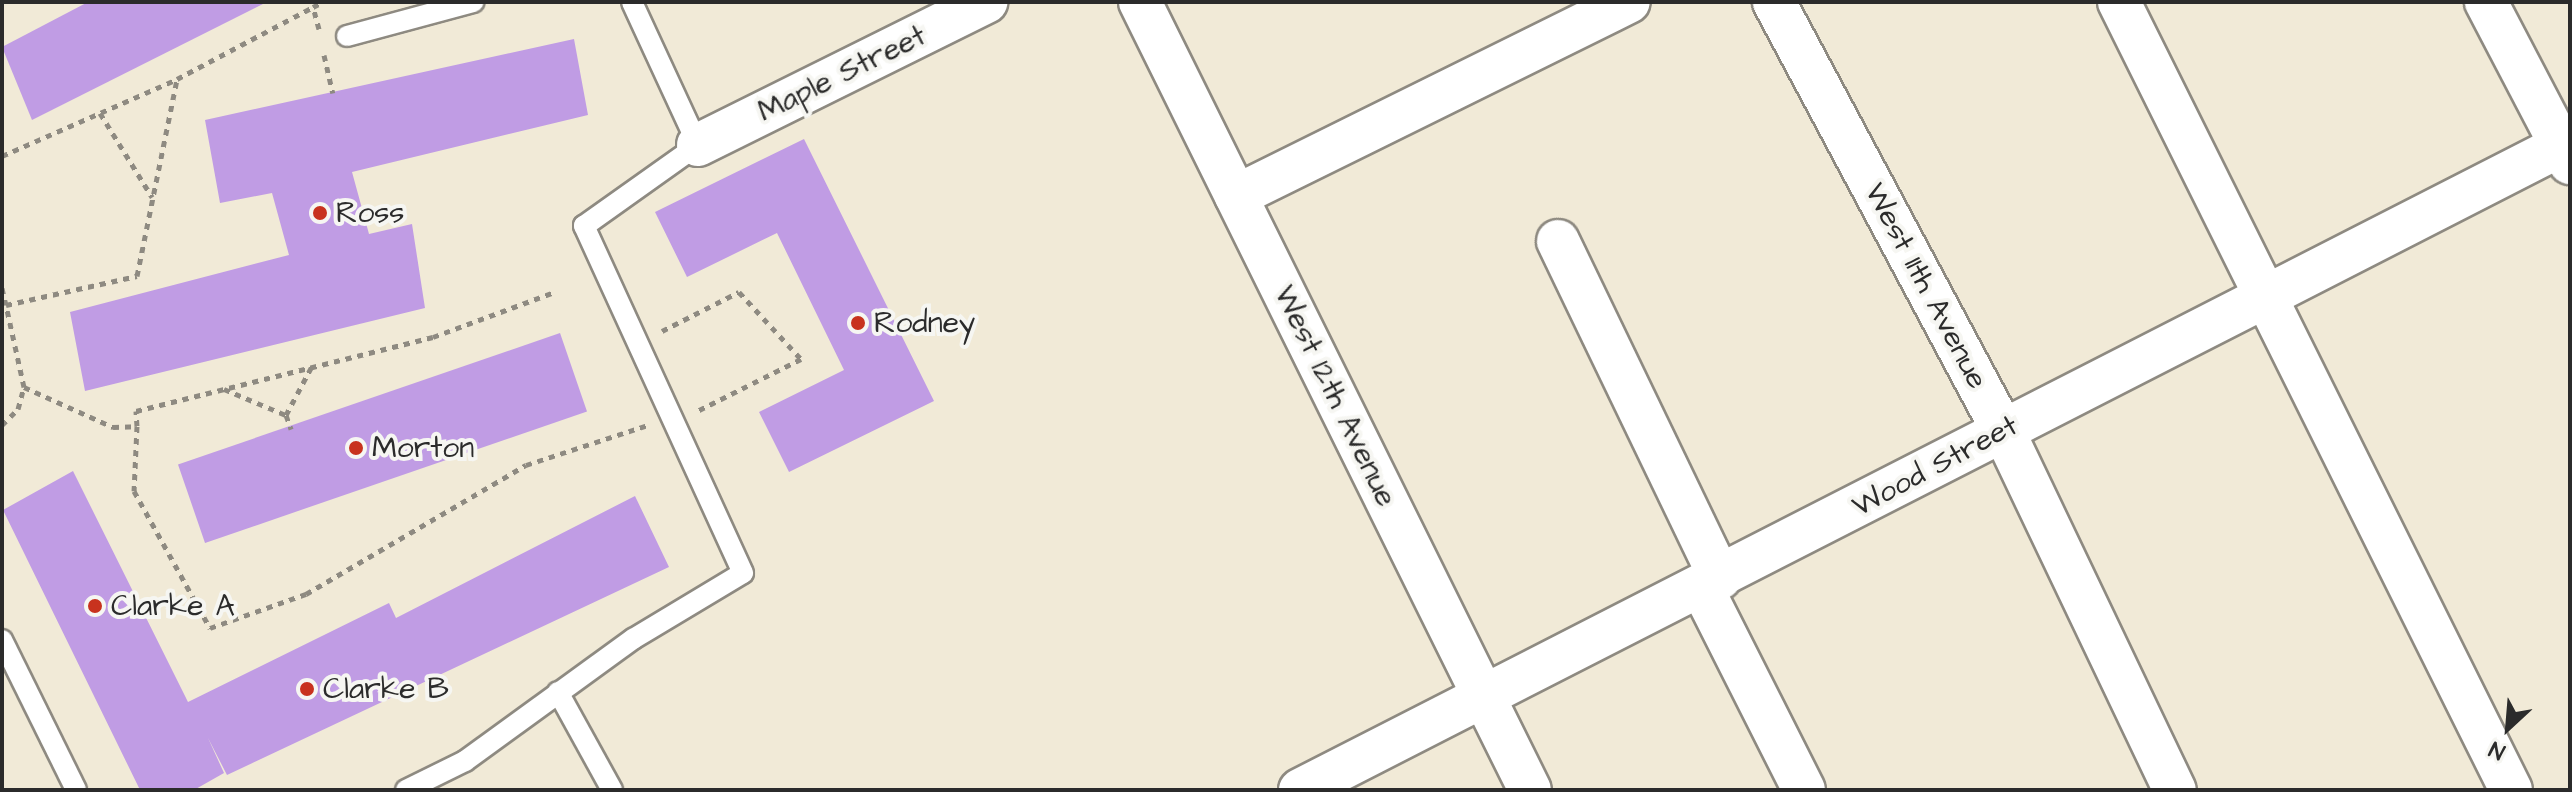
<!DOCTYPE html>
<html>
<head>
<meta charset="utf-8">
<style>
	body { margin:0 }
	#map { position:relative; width:2572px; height:792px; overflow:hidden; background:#f1ead7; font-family:"Architects Daughter",sans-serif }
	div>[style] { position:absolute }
	.building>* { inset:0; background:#c09ce4; transform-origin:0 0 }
	.path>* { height:5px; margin-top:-2.5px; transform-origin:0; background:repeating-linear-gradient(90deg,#8e8a81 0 6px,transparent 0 12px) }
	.roads { filter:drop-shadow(2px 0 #8e8a81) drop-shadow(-2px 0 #8e8a81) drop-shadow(0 2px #8e8a81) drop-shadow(0 -2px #8e8a81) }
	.service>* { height:20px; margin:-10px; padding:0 10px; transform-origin:10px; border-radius:10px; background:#fff }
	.minor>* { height:42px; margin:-21px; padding:0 21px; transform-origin:21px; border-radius:21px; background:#fff }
	.dots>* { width:22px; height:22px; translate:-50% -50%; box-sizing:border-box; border:4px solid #f6f6f2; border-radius:50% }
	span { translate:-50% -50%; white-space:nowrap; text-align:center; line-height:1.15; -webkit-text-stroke:8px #f6f6f2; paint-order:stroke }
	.street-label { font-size:30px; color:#2b2b2b }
	.poi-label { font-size:30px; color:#2b2b2b }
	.left { translate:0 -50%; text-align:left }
	.frame { position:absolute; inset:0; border:4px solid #2b2b2b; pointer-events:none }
	.north { position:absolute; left:2468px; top:688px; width:80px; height:80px; -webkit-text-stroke:6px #f6f6f2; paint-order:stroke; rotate:206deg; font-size:22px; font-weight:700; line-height:32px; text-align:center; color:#2b2b2b }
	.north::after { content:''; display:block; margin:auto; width:28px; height:36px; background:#2b2b2b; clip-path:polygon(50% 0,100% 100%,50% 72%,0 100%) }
</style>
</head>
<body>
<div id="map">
	<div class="building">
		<div style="clip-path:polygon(88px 2px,267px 2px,32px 120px,2px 47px)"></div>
		<div style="clip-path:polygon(574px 39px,588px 115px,352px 172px,369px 234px,412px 224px,425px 308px,85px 391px,70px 312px,289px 255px,272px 193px,220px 203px,205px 120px)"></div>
		<div style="clip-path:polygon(804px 139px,934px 401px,789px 472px,759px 412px,844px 370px,777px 233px,687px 277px,655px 212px)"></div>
		<div style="left:560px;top:333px;width:83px;height:404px;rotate:71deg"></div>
		<div style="clip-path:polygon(73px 471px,188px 702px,389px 603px,396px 618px,635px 496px,669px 567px,227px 775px,208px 738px,224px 773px,194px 790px,140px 790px,3px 510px)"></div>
	</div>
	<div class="path">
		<div style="left:319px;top:29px;width:23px;rotate:-105deg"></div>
		<div style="left:313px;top:7px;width:11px;rotate:-27deg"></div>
		<div style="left:324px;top:55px;width:39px;rotate:77deg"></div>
		<div style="left:100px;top:113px;width:99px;rotate:58.2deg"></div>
		<div style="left:2px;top:156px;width:191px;rotate:-23.7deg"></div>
		<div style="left:177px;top:79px;width:154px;rotate:-27.9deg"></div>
		<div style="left:2px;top:288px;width:17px;rotate:77deg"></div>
		<div style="left:6px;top:305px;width:134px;rotate:-12.5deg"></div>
		<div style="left:137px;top:276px;width:201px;rotate:-78.5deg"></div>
		<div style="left:662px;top:331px;width:86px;rotate:-26.9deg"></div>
		<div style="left:739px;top:292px;width:91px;rotate:47.2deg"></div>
		<div style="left:801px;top:359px;width:116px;rotate:153.4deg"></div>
		<div style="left:24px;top:387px;width:98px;rotate:24.2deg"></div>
		<div style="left:113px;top:427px;width:24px;rotate:-2deg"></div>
		<div style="left:137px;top:426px;width:65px;rotate:92.6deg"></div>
		<div style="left:134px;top:491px;width:157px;rotate:61deg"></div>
		<div style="left:210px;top:628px;width:102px;rotate:-19.5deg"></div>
		<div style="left:306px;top:594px;width:255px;rotate:-30.4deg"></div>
		<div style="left:526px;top:465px;width:128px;rotate:-18.2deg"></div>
		<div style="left:224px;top:389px;width:67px;rotate:22.8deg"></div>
		<div style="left:286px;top:415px;width:15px;rotate:70deg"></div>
		<div style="left:286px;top:415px;width:55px;rotate:-62deg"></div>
		<div style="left:2px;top:425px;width:23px;rotate:-45deg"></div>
		<div style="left:18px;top:409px;width:23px;rotate:-75deg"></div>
		<div style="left:24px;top:387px;width:84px;rotate:-102.4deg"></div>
		<div style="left:137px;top:426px;width:15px;rotate:-94deg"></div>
		<div style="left:136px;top:411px;width:306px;rotate:-14deg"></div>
		<div style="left:433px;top:337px;width:127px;rotate:-20.3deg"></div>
	</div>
	<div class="roads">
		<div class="service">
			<div style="left:347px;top:36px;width:131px;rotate:-15.1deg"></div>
			<div style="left:2px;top:640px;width:167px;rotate:63.7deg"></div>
			<div style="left:558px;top:692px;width:112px;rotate:61.1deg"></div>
			<div style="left:406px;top:790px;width:66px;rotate:-26.2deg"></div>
			<div style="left:465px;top:761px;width:208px;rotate:-36deg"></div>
			<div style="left:633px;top:639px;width:128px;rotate:-31deg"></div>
			<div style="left:743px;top:573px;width:382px;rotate:-114.6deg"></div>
			<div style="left:584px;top:226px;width:140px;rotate:-35.4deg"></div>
			<div style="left:698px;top:145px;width:157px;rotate:-114.8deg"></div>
		</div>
		<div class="minor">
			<div style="left:1140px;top:2px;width:879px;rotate:63.67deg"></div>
			<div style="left:1774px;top:2px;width:485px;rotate:61.9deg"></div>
			<div style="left:2003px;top:430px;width:399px;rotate:64.5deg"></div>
			<div style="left:2119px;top:2px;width:880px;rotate:63.55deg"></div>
			<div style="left:2486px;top:2px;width:182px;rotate:62.4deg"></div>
			<div style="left:698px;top:145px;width:322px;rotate:-26.4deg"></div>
			<div style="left:1236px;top:196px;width:438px;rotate:-26.3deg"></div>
			<div style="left:1558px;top:241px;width:374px;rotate:64.3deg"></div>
			<div style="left:1702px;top:588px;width:226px;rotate:63.2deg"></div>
			<div style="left:1300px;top:790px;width:1426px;rotate:-27.07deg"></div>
		</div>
	</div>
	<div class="dots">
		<div style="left:320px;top:213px;background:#c8321e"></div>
		<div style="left:858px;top:323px;background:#c8321e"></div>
		<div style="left:356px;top:448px;background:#c8321e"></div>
		<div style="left:95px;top:606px;background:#c8321e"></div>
		<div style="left:307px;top:689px;background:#c8321e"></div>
	</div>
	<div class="street-label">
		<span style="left:842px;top:74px;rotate:-26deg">Maple Street</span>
		<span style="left:1926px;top:286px;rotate:62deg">West 11th Avenue</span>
		<span style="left:1335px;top:396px;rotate:64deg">West 12th Avenue</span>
		<span style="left:1935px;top:466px;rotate:-28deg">Wood Street</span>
	</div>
	<div class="poi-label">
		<span class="left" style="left:336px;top:213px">Ross</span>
		<span class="left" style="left:874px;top:323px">Rodney</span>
		<span class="left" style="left:372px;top:448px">Morton</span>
		<span class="left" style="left:111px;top:606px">Clarke A</span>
		<span class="left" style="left:323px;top:689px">Clarke B</span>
	</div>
	<div class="frame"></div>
	<div class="north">N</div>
</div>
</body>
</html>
